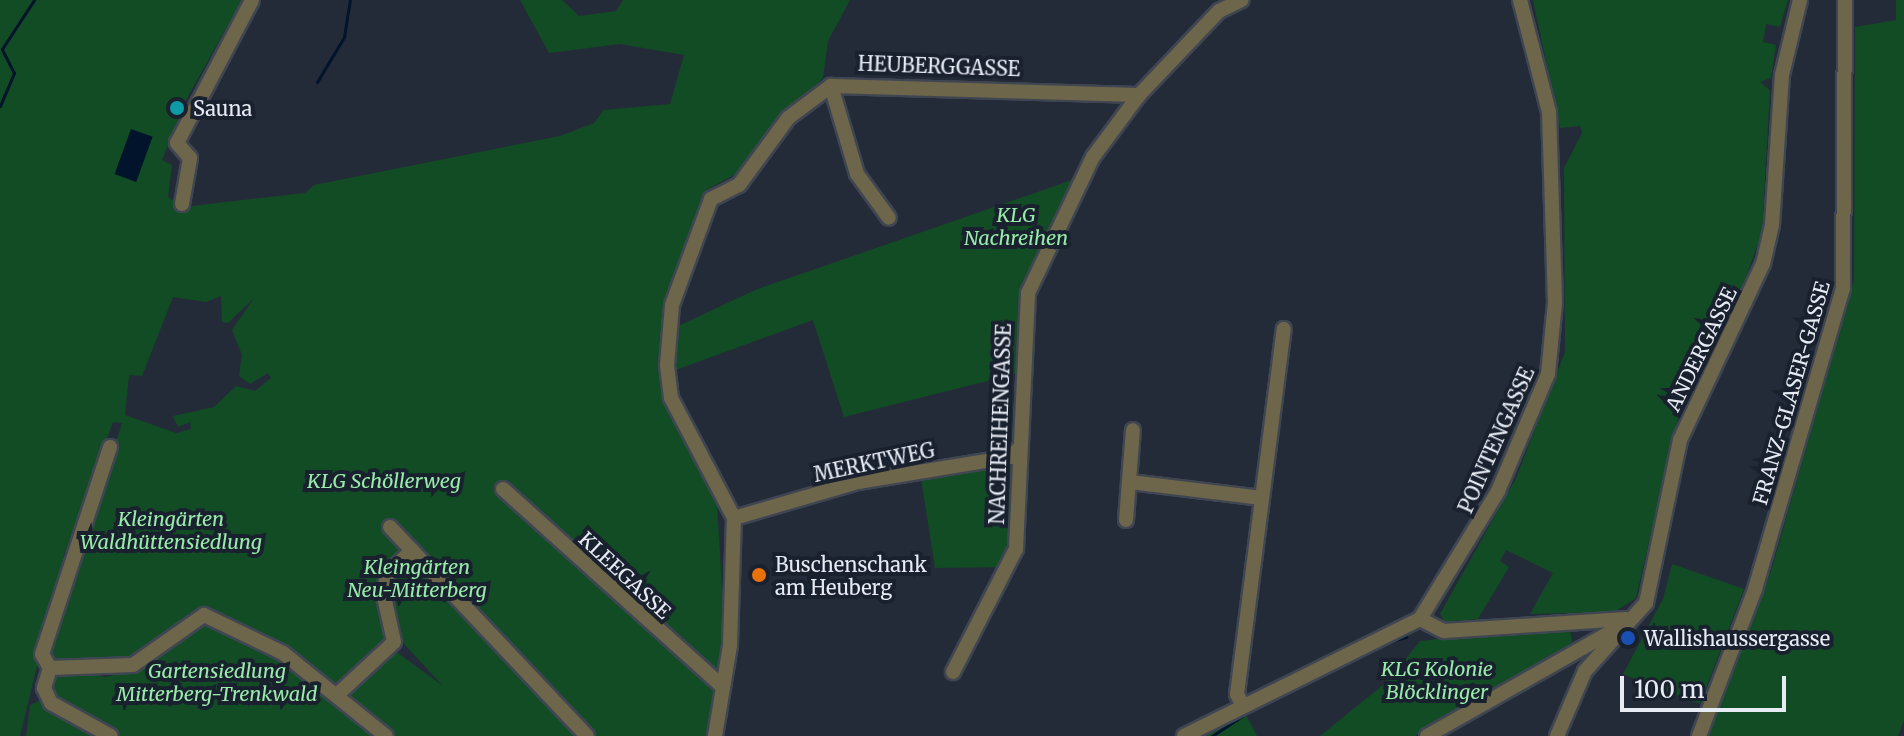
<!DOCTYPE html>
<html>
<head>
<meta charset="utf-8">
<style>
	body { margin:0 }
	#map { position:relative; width:1904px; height:736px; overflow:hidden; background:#242b38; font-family:Merriweather,serif }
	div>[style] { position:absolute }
	.green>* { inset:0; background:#124c24 }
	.water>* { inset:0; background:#01142c; transform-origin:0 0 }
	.stream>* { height:3px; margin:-1.5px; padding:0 1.5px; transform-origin:1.5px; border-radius:1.5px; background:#01142c }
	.roads { filter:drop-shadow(2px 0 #3f4652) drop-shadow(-2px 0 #3f4652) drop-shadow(0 2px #3f4652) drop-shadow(0 -2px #3f4652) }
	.minor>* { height:14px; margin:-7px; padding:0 7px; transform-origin:7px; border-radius:7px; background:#6e664a }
	.dots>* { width:22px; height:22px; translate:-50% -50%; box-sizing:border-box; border:4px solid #1a212e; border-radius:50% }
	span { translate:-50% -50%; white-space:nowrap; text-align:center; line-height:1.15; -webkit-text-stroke:8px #1a212e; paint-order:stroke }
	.street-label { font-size:20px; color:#e6ebf4 }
	.poi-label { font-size:20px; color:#e6ebf4 }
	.left { translate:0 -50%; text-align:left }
	.park-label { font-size:20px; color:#98eca9; font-style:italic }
	.scale { position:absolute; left:1620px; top:676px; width:166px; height:36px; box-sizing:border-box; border:4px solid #e6ebf4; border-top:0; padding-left:10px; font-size:24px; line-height:28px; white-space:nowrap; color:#e6ebf4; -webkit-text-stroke:6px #1a212e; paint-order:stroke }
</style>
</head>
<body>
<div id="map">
	<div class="green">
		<div style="clip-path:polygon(evenodd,0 0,242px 0,187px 98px,162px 160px,172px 165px,168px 197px,183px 207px,305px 193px,314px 185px,560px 136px,594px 123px,604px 110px,670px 104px,684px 55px,620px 44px,549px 53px,520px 0,562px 0,579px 16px,616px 11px,623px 0,850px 0,828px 41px,823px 78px,764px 137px,749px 167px,706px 190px,661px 329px,662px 367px,716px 488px,725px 636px,711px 736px,26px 736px,30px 705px,50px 696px,48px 680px,64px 669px,105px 677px,139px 670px,202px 622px,246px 637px,370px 717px,347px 691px,391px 648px,443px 686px,394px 633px,338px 687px,302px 659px,202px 611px,125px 660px,47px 659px,122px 423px,113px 422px,64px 555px,20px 736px,0 736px,0 0,221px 296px,222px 322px,228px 323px,254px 298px,232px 330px,242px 355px,239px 376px,250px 384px,268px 373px,271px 378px,255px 391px,236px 386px,214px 407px,173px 416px,178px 427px,190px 422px,191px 429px,176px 433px,125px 415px,129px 375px,142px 376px,173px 297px,206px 302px,221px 296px)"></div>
		<div style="clip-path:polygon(1533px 0,1788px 0,1780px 27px,1766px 24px,1763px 42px,1776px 45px,1771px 78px,1760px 82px,1770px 90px,1762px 233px,1735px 307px,1722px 315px,1728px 320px,1679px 414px,1636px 598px,1614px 612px,1530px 614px,1553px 573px,1506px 550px,1500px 561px,1509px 567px,1478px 619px,1445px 622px,1440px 614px,1516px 478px,1565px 352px,1564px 168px,1582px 133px,1580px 126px,1560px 128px)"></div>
		<div style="clip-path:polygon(1896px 0,1904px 0,1904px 720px,1898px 736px,1709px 736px,1771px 571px,1854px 280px,1855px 27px,1896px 20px)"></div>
		<div style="clip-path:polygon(1075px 179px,1019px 303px,1015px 374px,844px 417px,813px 320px,673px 371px,672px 329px,755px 290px)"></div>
		<div style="clip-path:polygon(1015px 464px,1005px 567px,935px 568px,921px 478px)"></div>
		<div style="clip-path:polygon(1672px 564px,1744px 589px,1700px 704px,1623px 674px,1663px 599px)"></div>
		<div style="clip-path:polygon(1552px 627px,1570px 629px,1572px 643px,1415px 736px,1320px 736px,1388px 681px,1420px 641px)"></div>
		<div style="clip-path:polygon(1245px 713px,1257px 736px,1202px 736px)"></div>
	</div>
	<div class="water">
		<div style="left:131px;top:129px;width:23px;height:48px;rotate:20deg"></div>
	</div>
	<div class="stream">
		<div style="left:317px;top:82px;width:52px;rotate:-59deg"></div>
		<div style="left:344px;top:37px;width:37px;rotate:-81deg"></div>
		<div style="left:0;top:106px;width:36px;rotate:-67deg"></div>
		<div style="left:14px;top:73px;width:27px;rotate:-117deg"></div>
		<div style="left:2px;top:49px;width:59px;rotate:-56.9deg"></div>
		<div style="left:1391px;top:641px;width:16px;rotate:-15deg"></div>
		<div style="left:1269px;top:701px;width:117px;rotate:-25.9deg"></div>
		<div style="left:1212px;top:736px;width:43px;rotate:-33.7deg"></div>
	</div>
	<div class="roads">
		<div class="minor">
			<div style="left:831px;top:86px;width:92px;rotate:73.5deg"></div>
			<div style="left:857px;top:174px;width:54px;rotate:54deg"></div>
			<div style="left:182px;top:204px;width:47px;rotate:-80.1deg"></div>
			<div style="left:190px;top:158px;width:20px;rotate:-131deg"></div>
			<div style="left:177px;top:143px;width:161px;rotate:-62.3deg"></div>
			<div style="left:1130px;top:482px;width:133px;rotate:6.9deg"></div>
			<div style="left:503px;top:489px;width:296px;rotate:42deg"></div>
			<div style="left:734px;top:518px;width:129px;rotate:-16.2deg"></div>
			<div style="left:858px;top:482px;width:155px;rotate:-9.3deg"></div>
			<div style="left:1011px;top:457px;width:13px;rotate:-48deg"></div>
			<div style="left:1126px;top:520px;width:90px;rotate:-85.6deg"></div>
			<div style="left:390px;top:527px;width:287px;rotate:46.7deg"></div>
			<div style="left:1420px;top:619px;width:27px;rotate:27deg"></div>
			<div style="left:1444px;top:631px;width:182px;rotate:-3.8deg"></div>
			<div style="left:50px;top:668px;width:83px;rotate:-2.1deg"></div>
			<div style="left:133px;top:665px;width:87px;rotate:-35.2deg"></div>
			<div style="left:204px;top:615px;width:88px;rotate:25.7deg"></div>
			<div style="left:283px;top:653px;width:132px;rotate:38.9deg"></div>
			<div style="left:50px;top:668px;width:16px;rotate:-120deg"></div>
			<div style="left:42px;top:654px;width:218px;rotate:-71.8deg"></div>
			<div style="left:50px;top:668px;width:21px;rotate:107deg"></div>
			<div style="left:44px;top:688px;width:17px;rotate:65deg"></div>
			<div style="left:51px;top:703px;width:68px;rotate:28.8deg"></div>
			<div style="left:953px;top:672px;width:138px;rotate:-62.9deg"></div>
			<div style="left:1016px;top:549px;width:256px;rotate:-87.3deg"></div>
			<div style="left:1028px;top:293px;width:151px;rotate:-64.5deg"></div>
			<div style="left:1093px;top:157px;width:77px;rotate:-53.4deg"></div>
			<div style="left:338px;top:694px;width:76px;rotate:-42.9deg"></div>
			<div style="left:394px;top:642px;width:51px;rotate:-102.4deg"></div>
			<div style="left:383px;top:592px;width:19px;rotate:-74deg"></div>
			<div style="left:388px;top:574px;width:34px;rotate:-45deg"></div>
			<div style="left:1242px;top:704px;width:11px;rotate:-117deg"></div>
			<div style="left:1237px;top:694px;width:368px;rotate:-82.7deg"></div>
			<div style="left:715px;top:736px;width:92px;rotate:-80.6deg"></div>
			<div style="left:730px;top:645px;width:127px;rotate:-88.2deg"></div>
			<div style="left:734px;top:518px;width:136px;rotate:-117.7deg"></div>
			<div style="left:671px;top:398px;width:33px;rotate:-97deg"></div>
			<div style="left:667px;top:365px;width:60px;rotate:-85.2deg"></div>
			<div style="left:672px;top:305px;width:113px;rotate:-69.8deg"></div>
			<div style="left:711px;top:199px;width:31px;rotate:-27deg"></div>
			<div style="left:739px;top:185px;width:83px;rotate:-53.8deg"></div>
			<div style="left:788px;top:118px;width:54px;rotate:-36.7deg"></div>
			<div style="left:831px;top:86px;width:308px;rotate:1.7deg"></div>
			<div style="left:1139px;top:95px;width:116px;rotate:-46.4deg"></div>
			<div style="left:1219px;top:11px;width:25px;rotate:-26deg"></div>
			<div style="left:1184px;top:736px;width:263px;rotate:-26.4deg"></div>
			<div style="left:1420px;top:619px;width:150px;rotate:-58.6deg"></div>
			<div style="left:1498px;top:491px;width:127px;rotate:-66.9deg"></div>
			<div style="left:1548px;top:374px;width:72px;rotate:-84.4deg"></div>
			<div style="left:1555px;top:302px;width:190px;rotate:-91.8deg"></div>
			<div style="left:1549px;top:112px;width:116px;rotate:-104.5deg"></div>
			<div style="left:1427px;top:736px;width:225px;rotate:-29.5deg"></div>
			<div style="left:1557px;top:736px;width:71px;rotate:-66.7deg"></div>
			<div style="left:1585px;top:671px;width:91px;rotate:-48.1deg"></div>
			<div style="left:1646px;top:603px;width:167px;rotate:-78.2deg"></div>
			<div style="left:1680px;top:440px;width:195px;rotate:-64.8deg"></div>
			<div style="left:1763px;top:264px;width:40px;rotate:-77deg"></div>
			<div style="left:1772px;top:225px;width:150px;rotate:-86.2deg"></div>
			<div style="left:1782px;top:75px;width:77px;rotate:-76.5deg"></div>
			<div style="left:1699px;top:736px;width:157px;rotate:-69.1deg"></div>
			<div style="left:1755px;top:589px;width:313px;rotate:-73.7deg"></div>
			<div style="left:1843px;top:289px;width:289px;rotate:-89.6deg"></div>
		</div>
	</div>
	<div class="dots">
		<div style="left:177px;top:108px;background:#0f9aa8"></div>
		<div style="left:759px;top:575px;background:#e8710a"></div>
		<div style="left:1628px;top:638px;background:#1a4fb4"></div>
	</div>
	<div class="street-label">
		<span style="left:939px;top:66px;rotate:2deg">HEUBERGGASSE</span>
		<span style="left:1701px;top:349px;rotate:-64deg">ANDERGASSE</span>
		<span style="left:1791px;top:393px;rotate:-74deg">FRANZ-GLASER-GASSE</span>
		<span style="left:1000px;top:424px;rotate:-88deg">NACHREIHENGASSE</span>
		<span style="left:1496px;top:440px;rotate:-66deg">POINTENGASSE</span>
		<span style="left:874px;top:462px;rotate:-12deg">MERKTWEG</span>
		<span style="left:625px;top:575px;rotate:43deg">KLEEGASSE</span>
	</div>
	<div class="poi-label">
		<span class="left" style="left:193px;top:108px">Sauna</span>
		<span class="left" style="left:775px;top:576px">Buschenschank<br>am Heuberg</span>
		<span class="left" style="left:1644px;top:638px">Wallishaussergasse</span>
	</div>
	<div class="park-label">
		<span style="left:1016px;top:226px">KLG<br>Nachreihen</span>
		<span style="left:384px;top:480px">KLG Schöllerweg</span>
		<span style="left:171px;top:530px">Kleingärten<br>Waldhüttensiedlung</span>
		<span style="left:417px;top:578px">Kleingärten<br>Neu-Mitterberg</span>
		<span style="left:1437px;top:680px">KLG Kolonie<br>Blöcklinger</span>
		<span style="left:217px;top:682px">Gartensiedlung<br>Mitterberg-Trenkwald</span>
	</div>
	<div class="scale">100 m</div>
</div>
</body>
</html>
